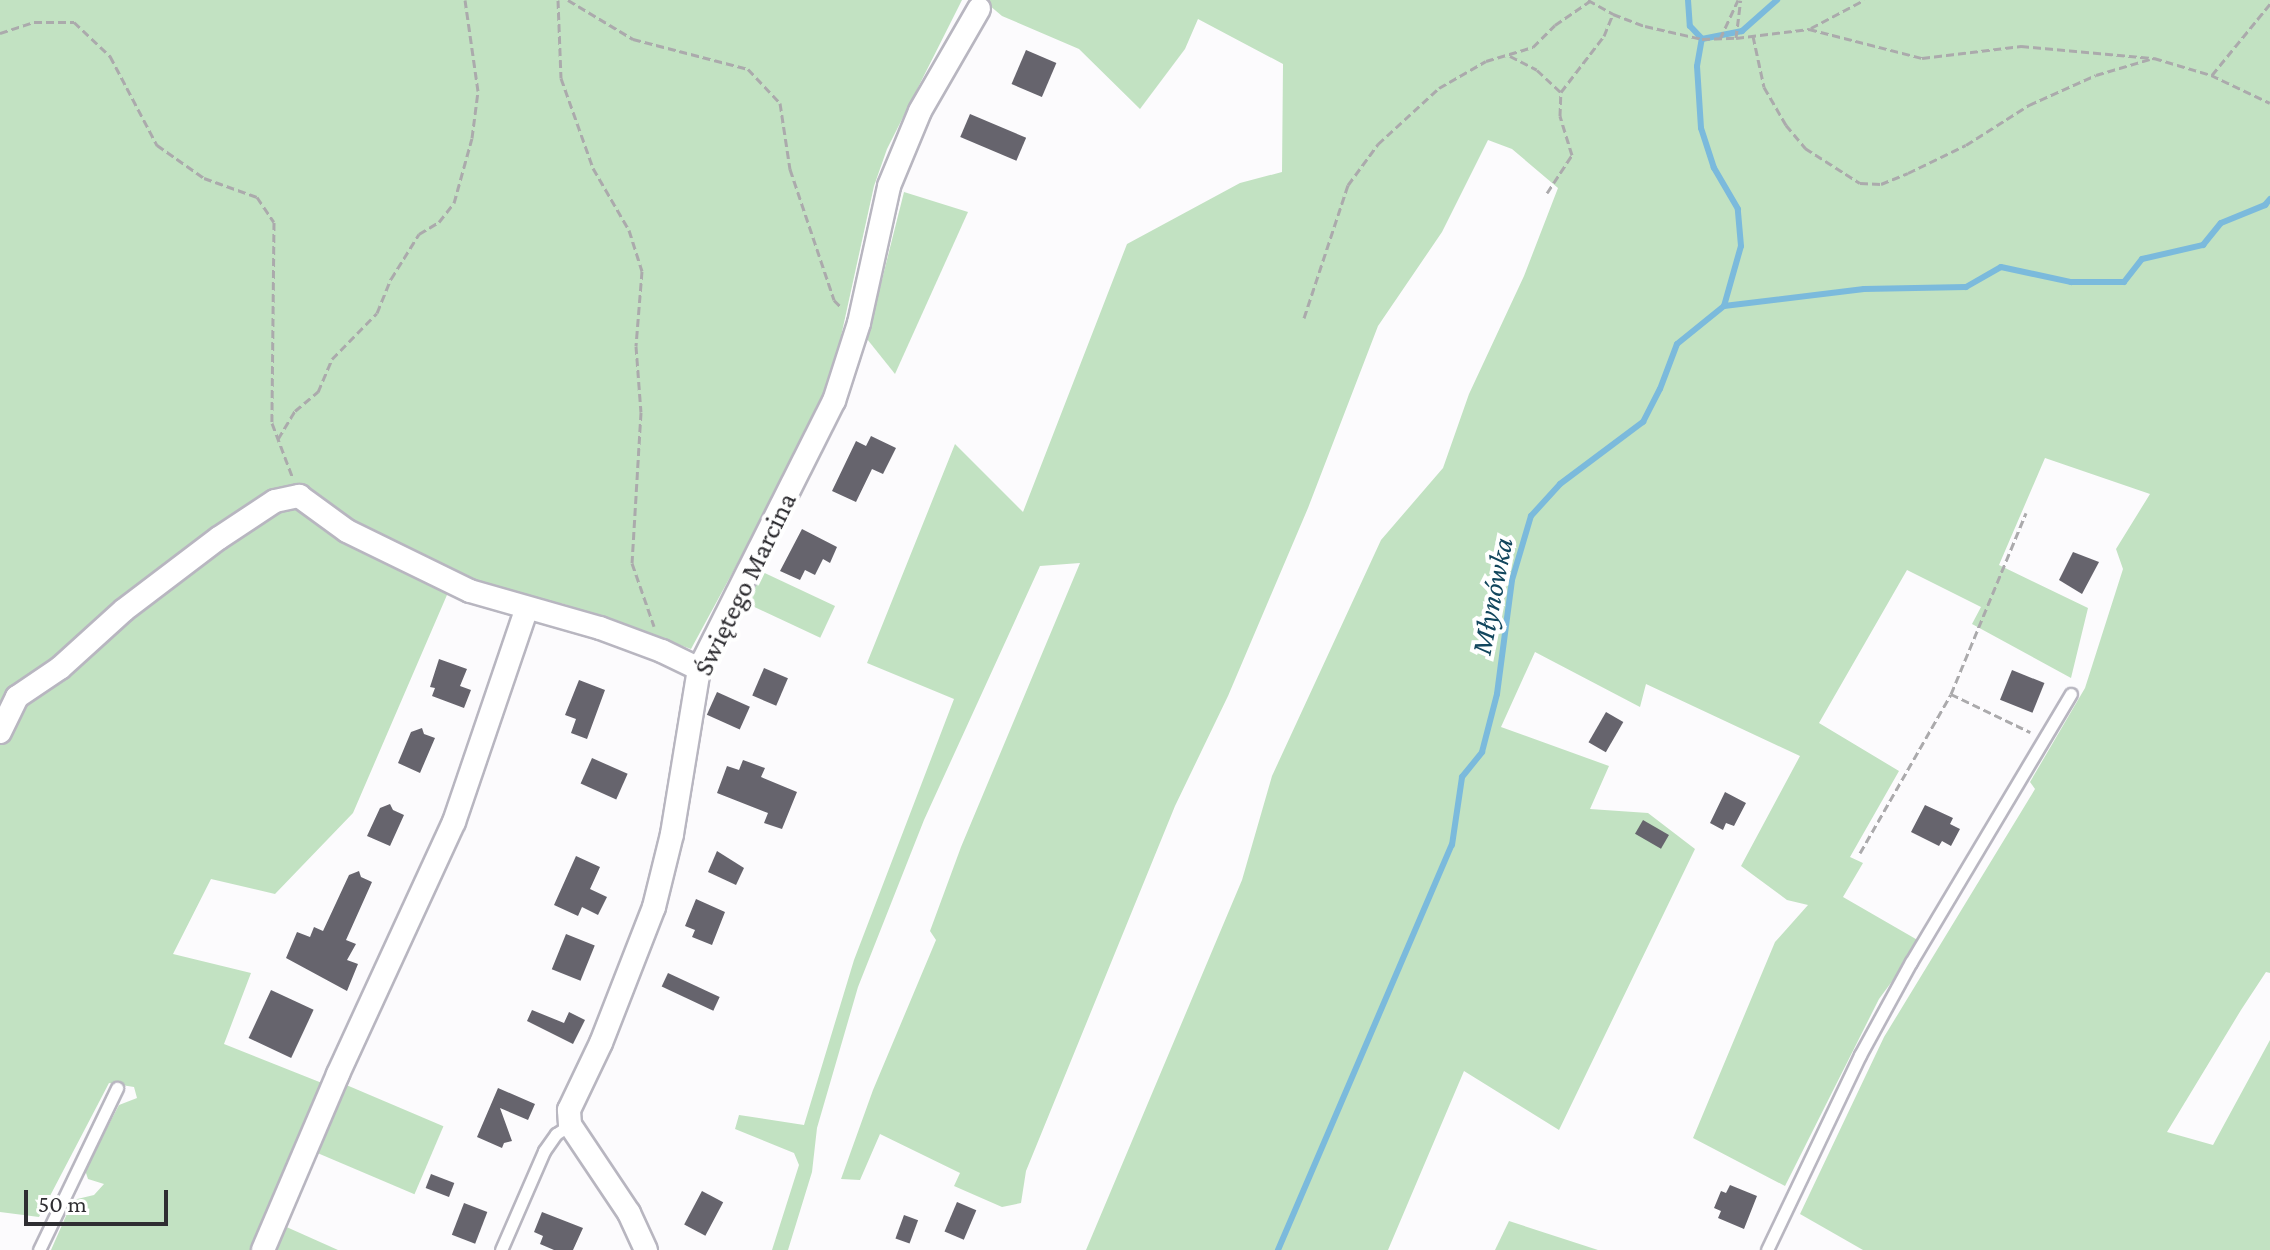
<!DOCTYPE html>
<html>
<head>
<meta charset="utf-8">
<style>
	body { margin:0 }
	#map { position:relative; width:2270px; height:1250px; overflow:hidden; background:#fcfbfd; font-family:"Crimson Pro",serif }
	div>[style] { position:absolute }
	.green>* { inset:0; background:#c2e2c2; transform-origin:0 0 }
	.stream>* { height:6px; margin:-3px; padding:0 3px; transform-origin:3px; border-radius:3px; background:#7bbadc }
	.building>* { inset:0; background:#66646d; transform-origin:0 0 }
	.path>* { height:3px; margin-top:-1.5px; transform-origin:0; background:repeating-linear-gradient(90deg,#abaaac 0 8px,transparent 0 12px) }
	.roads { filter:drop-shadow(2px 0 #b8b6c0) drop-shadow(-2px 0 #b8b6c0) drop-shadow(0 2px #b8b6c0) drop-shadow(0 -2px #b8b6c0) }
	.lane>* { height:11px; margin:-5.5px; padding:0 5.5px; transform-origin:5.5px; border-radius:5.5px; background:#fff }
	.street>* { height:22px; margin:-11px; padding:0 11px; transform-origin:11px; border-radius:11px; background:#fff }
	span { translate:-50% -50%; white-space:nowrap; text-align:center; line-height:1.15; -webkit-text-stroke:8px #fff; paint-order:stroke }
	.street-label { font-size:28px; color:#2f2e32 }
	.water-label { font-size:30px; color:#12465d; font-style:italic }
	.scale { position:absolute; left:24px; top:1190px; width:144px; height:36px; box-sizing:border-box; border:4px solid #2f2e32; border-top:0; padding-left:10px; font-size:24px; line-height:28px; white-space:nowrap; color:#2f2e32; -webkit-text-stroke:6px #fff; paint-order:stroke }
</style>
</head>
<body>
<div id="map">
	<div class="green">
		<div style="clip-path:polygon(0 0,962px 0,887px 149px,874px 186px,838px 350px,821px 402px,798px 452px,691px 649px,564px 604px,453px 581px,353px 813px,275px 894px,211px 879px,173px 954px,251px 973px,224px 1044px,327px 1085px,252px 1250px,51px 1250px,73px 1200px,94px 1195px,104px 1184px,88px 1179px,85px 1170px,119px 1105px,137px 1098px,134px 1087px,109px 1083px,39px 1217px,0 1212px)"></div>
		<div style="clip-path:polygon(983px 0,2270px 0,2270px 973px,2266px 972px,2241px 1010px,2167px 1132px,2213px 1145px,2270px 1040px,2270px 1250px,1863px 1250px,1800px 1214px,1884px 1037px,2035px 789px,2030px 782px,2085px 688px,2123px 569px,2116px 549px,2150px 494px,2045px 458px,1999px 565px,2088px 608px,2071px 678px,1972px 624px,1981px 607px,1907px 570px,1819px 723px,1899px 771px,1850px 857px,1863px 863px,1843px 897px,1921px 942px,1879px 999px,1785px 1186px,1693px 1138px,1775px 942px,1808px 905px,1787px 900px,1741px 866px,1800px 756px,1646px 684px,1640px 707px,1535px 652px,1501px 727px,1609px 766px,1590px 809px,1648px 813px,1695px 849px,1559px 1130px,1464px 1071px,1388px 1250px,1086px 1250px,1242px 880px,1272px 776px,1381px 540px,1443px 468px,1469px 394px,1524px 276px,1558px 188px,1512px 149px,1488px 140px,1442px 232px,1378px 326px,1308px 508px,1228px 696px,1175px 806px,1026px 1171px,1021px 1203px,1002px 1207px,954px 1186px,960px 1173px,880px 1134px,860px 1180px,841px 1179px,873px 1090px,936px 940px,930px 931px,961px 847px,1080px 563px,1040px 566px,924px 820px,858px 987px,817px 1128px,812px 1172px,788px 1250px,772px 1250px,799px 1165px,794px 1153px,735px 1129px,739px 1115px,804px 1125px,854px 960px,954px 699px,867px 663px,955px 444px,1023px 512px,1127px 244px,1240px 183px,1282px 172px,1283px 64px,1198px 19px,1185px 49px,1140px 109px,1079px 49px,1002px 16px)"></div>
		<div style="clip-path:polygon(904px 192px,968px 212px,895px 374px,867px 339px)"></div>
		<div style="left:758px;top:570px;width:85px;height:35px;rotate:25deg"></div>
		<div style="left:344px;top:1084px;width:108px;height:74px;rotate:23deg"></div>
		<div style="clip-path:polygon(1509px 1221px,1598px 1250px,1495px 1250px)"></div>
		<div style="clip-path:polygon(282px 1225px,338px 1250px,270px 1250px)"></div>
	</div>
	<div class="stream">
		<div style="left:1688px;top:0;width:26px;rotate:86deg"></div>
		<div style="left:1690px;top:26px;width:18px;rotate:47deg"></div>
		<div style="left:1724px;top:306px;width:141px;rotate:-6.9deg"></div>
		<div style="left:1864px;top:289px;width:102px;rotate:-1.1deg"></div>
		<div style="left:1966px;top:287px;width:40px;rotate:-29.7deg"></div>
		<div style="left:2001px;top:267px;width:72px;rotate:12.1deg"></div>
		<div style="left:2071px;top:282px;width:53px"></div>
		<div style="left:2124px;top:282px;width:29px;rotate:-52deg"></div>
		<div style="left:2142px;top:259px;width:63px;rotate:-12.9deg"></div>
		<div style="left:2203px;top:245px;width:28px;rotate:-51deg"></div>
		<div style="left:2221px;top:223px;width:48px;rotate:-22.2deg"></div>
		<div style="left:2265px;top:205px;width:8px;rotate:-50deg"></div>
		<div style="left:1278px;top:1250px;width:441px;rotate:-66.8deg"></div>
		<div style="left:1452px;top:845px;width:69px;rotate:-81.6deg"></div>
		<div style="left:1462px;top:777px;width:32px;rotate:-51deg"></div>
		<div style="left:1482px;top:752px;width:60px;rotate:-75.5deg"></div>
		<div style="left:1497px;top:694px;width:115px;rotate:-82.5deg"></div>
		<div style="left:1512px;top:580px;width:67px;rotate:-73.5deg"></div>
		<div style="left:1531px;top:516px;width:43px;rotate:-47.8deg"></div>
		<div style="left:1560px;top:484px;width:104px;rotate:-36.8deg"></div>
		<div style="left:1643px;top:422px;width:37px;rotate:-63deg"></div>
		<div style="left:1660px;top:389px;width:48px;rotate:-69.3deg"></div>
		<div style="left:1677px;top:344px;width:60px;rotate:-39deg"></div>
		<div style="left:1724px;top:306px;width:62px;rotate:-74.2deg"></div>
		<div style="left:1741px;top:246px;width:37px;rotate:-95deg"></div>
		<div style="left:1738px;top:209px;width:48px;rotate:-120.3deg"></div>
		<div style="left:1714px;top:168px;width:42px;rotate:-108deg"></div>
		<div style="left:1701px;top:128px;width:62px;rotate:-93.7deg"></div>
		<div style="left:1697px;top:66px;width:27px;rotate:-80deg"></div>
		<div style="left:1702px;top:39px;width:41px;rotate:-11.3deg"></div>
		<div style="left:1742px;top:31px;width:47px;rotate:-41.5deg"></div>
	</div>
	<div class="building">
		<div style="left:1026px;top:50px;width:33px;height:37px;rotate:23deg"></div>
		<div style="left:970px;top:114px;width:61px;height:25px;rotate:23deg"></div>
		<div style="clip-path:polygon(871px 436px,896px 448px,883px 474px,872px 469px,856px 502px,832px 491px,856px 441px,866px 446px)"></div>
		<div style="clip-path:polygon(802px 529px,837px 547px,830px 563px,823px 559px,815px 575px,805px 570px,800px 580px,780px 571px)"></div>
		<div style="clip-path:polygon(2073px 552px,2099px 562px,2082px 594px,2059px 580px)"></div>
		<div style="clip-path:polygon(439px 659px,467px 669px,460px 686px,471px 690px,464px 708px,432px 696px,435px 688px,430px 687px)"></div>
		<div style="left:764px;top:668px;width:26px;height:30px;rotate:23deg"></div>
		<div style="left:2012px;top:670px;width:35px;height:32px;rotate:22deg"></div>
		<div style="clip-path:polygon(579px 680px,605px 690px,587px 739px,571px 733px,576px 719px,565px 715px)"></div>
		<div style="left:717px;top:692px;width:36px;height:25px;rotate:24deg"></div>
		<div style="left:1606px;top:712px;width:20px;height:35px;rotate:30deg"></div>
		<div style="clip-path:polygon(422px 728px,424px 734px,435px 738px,420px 773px,398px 763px,411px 732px)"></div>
		<div style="left:592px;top:758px;width:39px;height:28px;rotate:24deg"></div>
		<div style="clip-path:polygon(743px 760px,765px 768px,761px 777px,797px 792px,782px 829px,764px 823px,768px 813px,717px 793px,727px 766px,739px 770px)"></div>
		<div style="clip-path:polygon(1725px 792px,1746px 803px,1734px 826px,1726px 823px,1723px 830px,1710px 823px)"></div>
		<div style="clip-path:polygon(390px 804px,393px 810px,404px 815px,390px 846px,367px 836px,380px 808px)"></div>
		<div style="clip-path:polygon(1925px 805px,1953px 818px,1950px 824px,1960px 829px,1951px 846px,1942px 841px,1939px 846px,1911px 832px)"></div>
		<div style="left:1643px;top:820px;width:30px;height:16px;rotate:30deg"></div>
		<div style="clip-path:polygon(717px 851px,744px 868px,736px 885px,708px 872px)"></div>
		<div style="clip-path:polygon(576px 856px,600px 867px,590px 889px,607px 897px,598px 915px,582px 907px,578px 916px,554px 905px)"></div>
		<div style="clip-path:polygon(359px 871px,361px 877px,372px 882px,346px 940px,356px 944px,347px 960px,358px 964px,347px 991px,286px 958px,297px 932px,310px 937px,314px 927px,323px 931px,349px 875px)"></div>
		<div style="clip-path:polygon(696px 899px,725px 912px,712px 945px,692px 937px,695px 930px,685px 926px)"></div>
		<div style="left:566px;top:934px;width:31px;height:38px;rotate:22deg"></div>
		<div style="left:668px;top:973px;width:57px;height:15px;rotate:25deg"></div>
		<div style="left:271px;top:990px;width:47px;height:53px;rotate:25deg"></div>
		<div style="clip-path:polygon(532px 1010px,564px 1023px,569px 1012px,585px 1020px,573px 1044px,527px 1021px)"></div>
		<div style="clip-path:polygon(498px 1088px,535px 1104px,528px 1120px,500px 1108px,512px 1141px,504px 1143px,502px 1148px,477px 1137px)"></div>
		<div style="left:431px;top:1174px;width:25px;height:15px;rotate:21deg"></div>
		<div style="clip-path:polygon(1730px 1185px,1757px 1196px,1744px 1229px,1718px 1218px,1721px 1211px,1714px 1208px,1721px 1191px,1726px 1193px)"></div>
		<div style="left:702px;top:1191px;width:24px;height:38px;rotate:28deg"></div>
		<div style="left:957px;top:1202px;width:21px;height:32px;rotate:23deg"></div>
		<div style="left:464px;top:1203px;width:25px;height:34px;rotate:21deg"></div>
		<div style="clip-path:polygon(542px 1212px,583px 1228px,573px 1250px,554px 1250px,540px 1244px,543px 1236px,534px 1232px)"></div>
		<div style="left:904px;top:1215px;width:15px;height:25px;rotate:20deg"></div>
	</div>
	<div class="path">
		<div style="left:558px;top:0;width:78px;rotate:87.8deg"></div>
		<div style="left:561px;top:78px;width:96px;rotate:70.4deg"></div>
		<div style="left:593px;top:168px;width:72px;rotate:59.9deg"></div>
		<div style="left:629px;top:230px;width:43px;rotate:72.4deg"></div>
		<div style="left:642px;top:271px;width:75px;rotate:94.6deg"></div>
		<div style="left:636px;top:346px;width:66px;rotate:85.7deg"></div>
		<div style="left:641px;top:412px;width:151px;rotate:93.4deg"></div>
		<div style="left:632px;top:563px;width:67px;rotate:70.8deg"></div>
		<div style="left:568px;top:0;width:76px;rotate:31deg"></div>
		<div style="left:633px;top:39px;width:119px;rotate:14.6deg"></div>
		<div style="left:748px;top:69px;width:47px;rotate:46.7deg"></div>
		<div style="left:780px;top:103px;width:67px;rotate:81.4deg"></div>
		<div style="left:790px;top:169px;width:138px;rotate:71.4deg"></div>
		<div style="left:834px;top:300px;width:10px;rotate:45deg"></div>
		<div style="left:1588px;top:0;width:29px;rotate:29deg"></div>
		<div style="left:1613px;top:14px;width:34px;rotate:21deg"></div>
		<div style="left:1645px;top:26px;width:58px;rotate:12.8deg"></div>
		<div style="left:1702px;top:39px;width:34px;rotate:-2deg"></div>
		<div style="left:1736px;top:38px;width:74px;rotate:-7deg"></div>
		<div style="left:1809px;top:29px;width:117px;rotate:14.4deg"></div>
		<div style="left:1922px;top:58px;width:100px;rotate:-6.9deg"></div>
		<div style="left:2021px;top:46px;width:134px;rotate:5.2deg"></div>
		<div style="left:2154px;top:58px;width:59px;rotate:16.6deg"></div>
		<div style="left:2211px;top:75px;width:65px;rotate:25.4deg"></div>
		<div style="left:1811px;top:28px;width:60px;rotate:-27.8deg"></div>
		<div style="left:0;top:33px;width:36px;rotate:-18deg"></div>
		<div style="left:34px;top:22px;width:40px"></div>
		<div style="left:74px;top:22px;width:50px;rotate:43.4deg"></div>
		<div style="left:110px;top:56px;width:101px;rotate:62.2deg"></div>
		<div style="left:157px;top:145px;width:57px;rotate:35.1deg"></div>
		<div style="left:204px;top:178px;width:56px;rotate:19.7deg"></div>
		<div style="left:257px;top:197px;width:30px;rotate:56deg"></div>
		<div style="left:274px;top:222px;width:201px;rotate:90.6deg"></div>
		<div style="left:272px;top:423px;width:57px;rotate:69.3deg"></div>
		<div style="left:1753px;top:36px;width:52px;rotate:77.8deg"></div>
		<div style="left:1764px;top:87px;width:44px;rotate:59.9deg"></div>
		<div style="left:1786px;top:125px;width:30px;rotate:50deg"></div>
		<div style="left:1805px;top:148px;width:65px;rotate:32.5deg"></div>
		<div style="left:1860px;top:183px;width:21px;rotate:3deg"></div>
		<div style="left:1881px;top:184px;width:29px;rotate:-22deg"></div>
		<div style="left:1908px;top:173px;width:64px;rotate:-25.8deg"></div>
		<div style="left:1966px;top:145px;width:75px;rotate:-32.4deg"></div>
		<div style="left:2029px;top:105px;width:73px;rotate:-24.1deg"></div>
		<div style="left:2096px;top:75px;width:56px;rotate:-16.5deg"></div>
		<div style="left:1736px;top:38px;width:38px;rotate:-83deg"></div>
		<div style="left:1720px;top:39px;width:43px;rotate:-65.2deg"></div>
		<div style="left:1510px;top:56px;width:30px;rotate:27deg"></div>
		<div style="left:1537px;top:70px;width:33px;rotate:43deg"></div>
		<div style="left:2212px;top:75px;width:92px;rotate:-50.8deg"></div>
		<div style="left:1547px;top:193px;width:45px;rotate:-56.7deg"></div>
		<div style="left:1572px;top:155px;width:41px;rotate:-107.1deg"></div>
		<div style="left:1560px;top:116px;width:24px;rotate:-88deg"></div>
		<div style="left:1561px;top:92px;width:71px;rotate:-52.5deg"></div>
		<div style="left:1604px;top:36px;width:24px;rotate:-68deg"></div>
		<div style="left:1304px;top:318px;width:140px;rotate:-71.7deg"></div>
		<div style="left:1348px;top:185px;width:51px;rotate:-53.8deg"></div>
		<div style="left:1378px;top:144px;width:83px;rotate:-42.6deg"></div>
		<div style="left:1439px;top:88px;width:54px;rotate:-29.9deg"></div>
		<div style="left:1486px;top:61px;width:49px;rotate:-16.6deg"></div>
		<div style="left:1533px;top:47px;width:31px;rotate:-45deg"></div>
		<div style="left:1555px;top:25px;width:42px;rotate:-34.4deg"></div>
		<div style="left:278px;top:439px;width:33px;rotate:-59deg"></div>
		<div style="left:295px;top:411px;width:30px;rotate:-40deg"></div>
		<div style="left:318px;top:392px;width:36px;rotate:-67deg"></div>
		<div style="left:332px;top:359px;width:64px;rotate:-45.6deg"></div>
		<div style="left:377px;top:313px;width:37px;rotate:-68deg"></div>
		<div style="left:391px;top:279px;width:53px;rotate:-58.1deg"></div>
		<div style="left:419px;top:234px;width:23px;rotate:-31deg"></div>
		<div style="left:439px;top:222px;width:24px;rotate:-52deg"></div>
		<div style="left:454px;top:203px;width:67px;rotate:-74.5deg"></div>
		<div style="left:472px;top:138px;width:47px;rotate:-82.7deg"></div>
		<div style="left:478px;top:91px;width:92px;rotate:-98.1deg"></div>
		<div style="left:1951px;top:694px;width:88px;rotate:25.7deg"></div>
		<div style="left:1860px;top:853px;width:183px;rotate:-60.2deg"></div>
		<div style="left:1951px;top:694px;width:196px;rotate:-67.5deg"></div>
	</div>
	<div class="roads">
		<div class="lane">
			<div style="left:39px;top:1250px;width:180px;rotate:-64.3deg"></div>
			<div style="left:501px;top:1250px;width:108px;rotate:-66.5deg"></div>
			<div style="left:544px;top:1151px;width:21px;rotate:-55deg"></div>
			<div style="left:556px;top:1134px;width:17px;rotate:-33deg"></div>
			<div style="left:1767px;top:1250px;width:216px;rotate:-64.5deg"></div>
			<div style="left:1860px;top:1055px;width:106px;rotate:-61.3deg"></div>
			<div style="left:1911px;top:962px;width:312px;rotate:-59.2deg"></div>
		</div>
		<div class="street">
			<div style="left:0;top:732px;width:39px;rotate:-64deg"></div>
			<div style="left:17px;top:697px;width:52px;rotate:-34deg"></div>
			<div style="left:60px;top:668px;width:86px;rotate:-42.2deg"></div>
			<div style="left:124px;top:610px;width:119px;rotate:-37.2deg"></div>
			<div style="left:219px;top:538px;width:67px;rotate:-33.5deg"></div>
			<div style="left:275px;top:501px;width:25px;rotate:-12deg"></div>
			<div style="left:299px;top:496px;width:59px;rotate:36.1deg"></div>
			<div style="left:347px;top:531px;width:137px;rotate:26deg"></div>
			<div style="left:470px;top:591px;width:135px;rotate:15.9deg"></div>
			<div style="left:600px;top:628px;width:66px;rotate:20.4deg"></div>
			<div style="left:662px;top:651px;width:41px;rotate:25.9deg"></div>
			<div style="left:263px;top:1250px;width:191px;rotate:-66.9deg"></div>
			<div style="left:338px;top:1074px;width:277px;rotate:-65.3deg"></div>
			<div style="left:454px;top:822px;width:226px;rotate:-71.2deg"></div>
			<div style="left:646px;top:1250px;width:41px;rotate:-114.7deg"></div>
			<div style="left:629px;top:1213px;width:106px;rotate:-123.8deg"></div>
			<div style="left:570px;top:1125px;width:15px;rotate:-94deg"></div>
			<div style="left:569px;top:1110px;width:74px;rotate:-64.5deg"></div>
			<div style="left:601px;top:1043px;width:146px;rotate:-68.7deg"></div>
			<div style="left:654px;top:907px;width:75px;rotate:-76.1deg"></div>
			<div style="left:672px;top:834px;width:167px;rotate:-80.7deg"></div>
			<div style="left:699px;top:669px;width:300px;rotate:-63.3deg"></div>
			<div style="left:834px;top:401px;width:82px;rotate:-72.2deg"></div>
			<div style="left:859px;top:323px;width:140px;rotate:-77.6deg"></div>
			<div style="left:889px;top:186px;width:81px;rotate:-67.5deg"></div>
			<div style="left:920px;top:111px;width:118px;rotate:-60deg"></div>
		</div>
	</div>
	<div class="street-label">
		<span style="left:745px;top:584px;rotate:-64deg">Świętego Marcina</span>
	</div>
	<div class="water-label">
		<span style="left:1492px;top:596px;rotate:-79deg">Młynówka</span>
	</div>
	<div class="scale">50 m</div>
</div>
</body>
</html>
